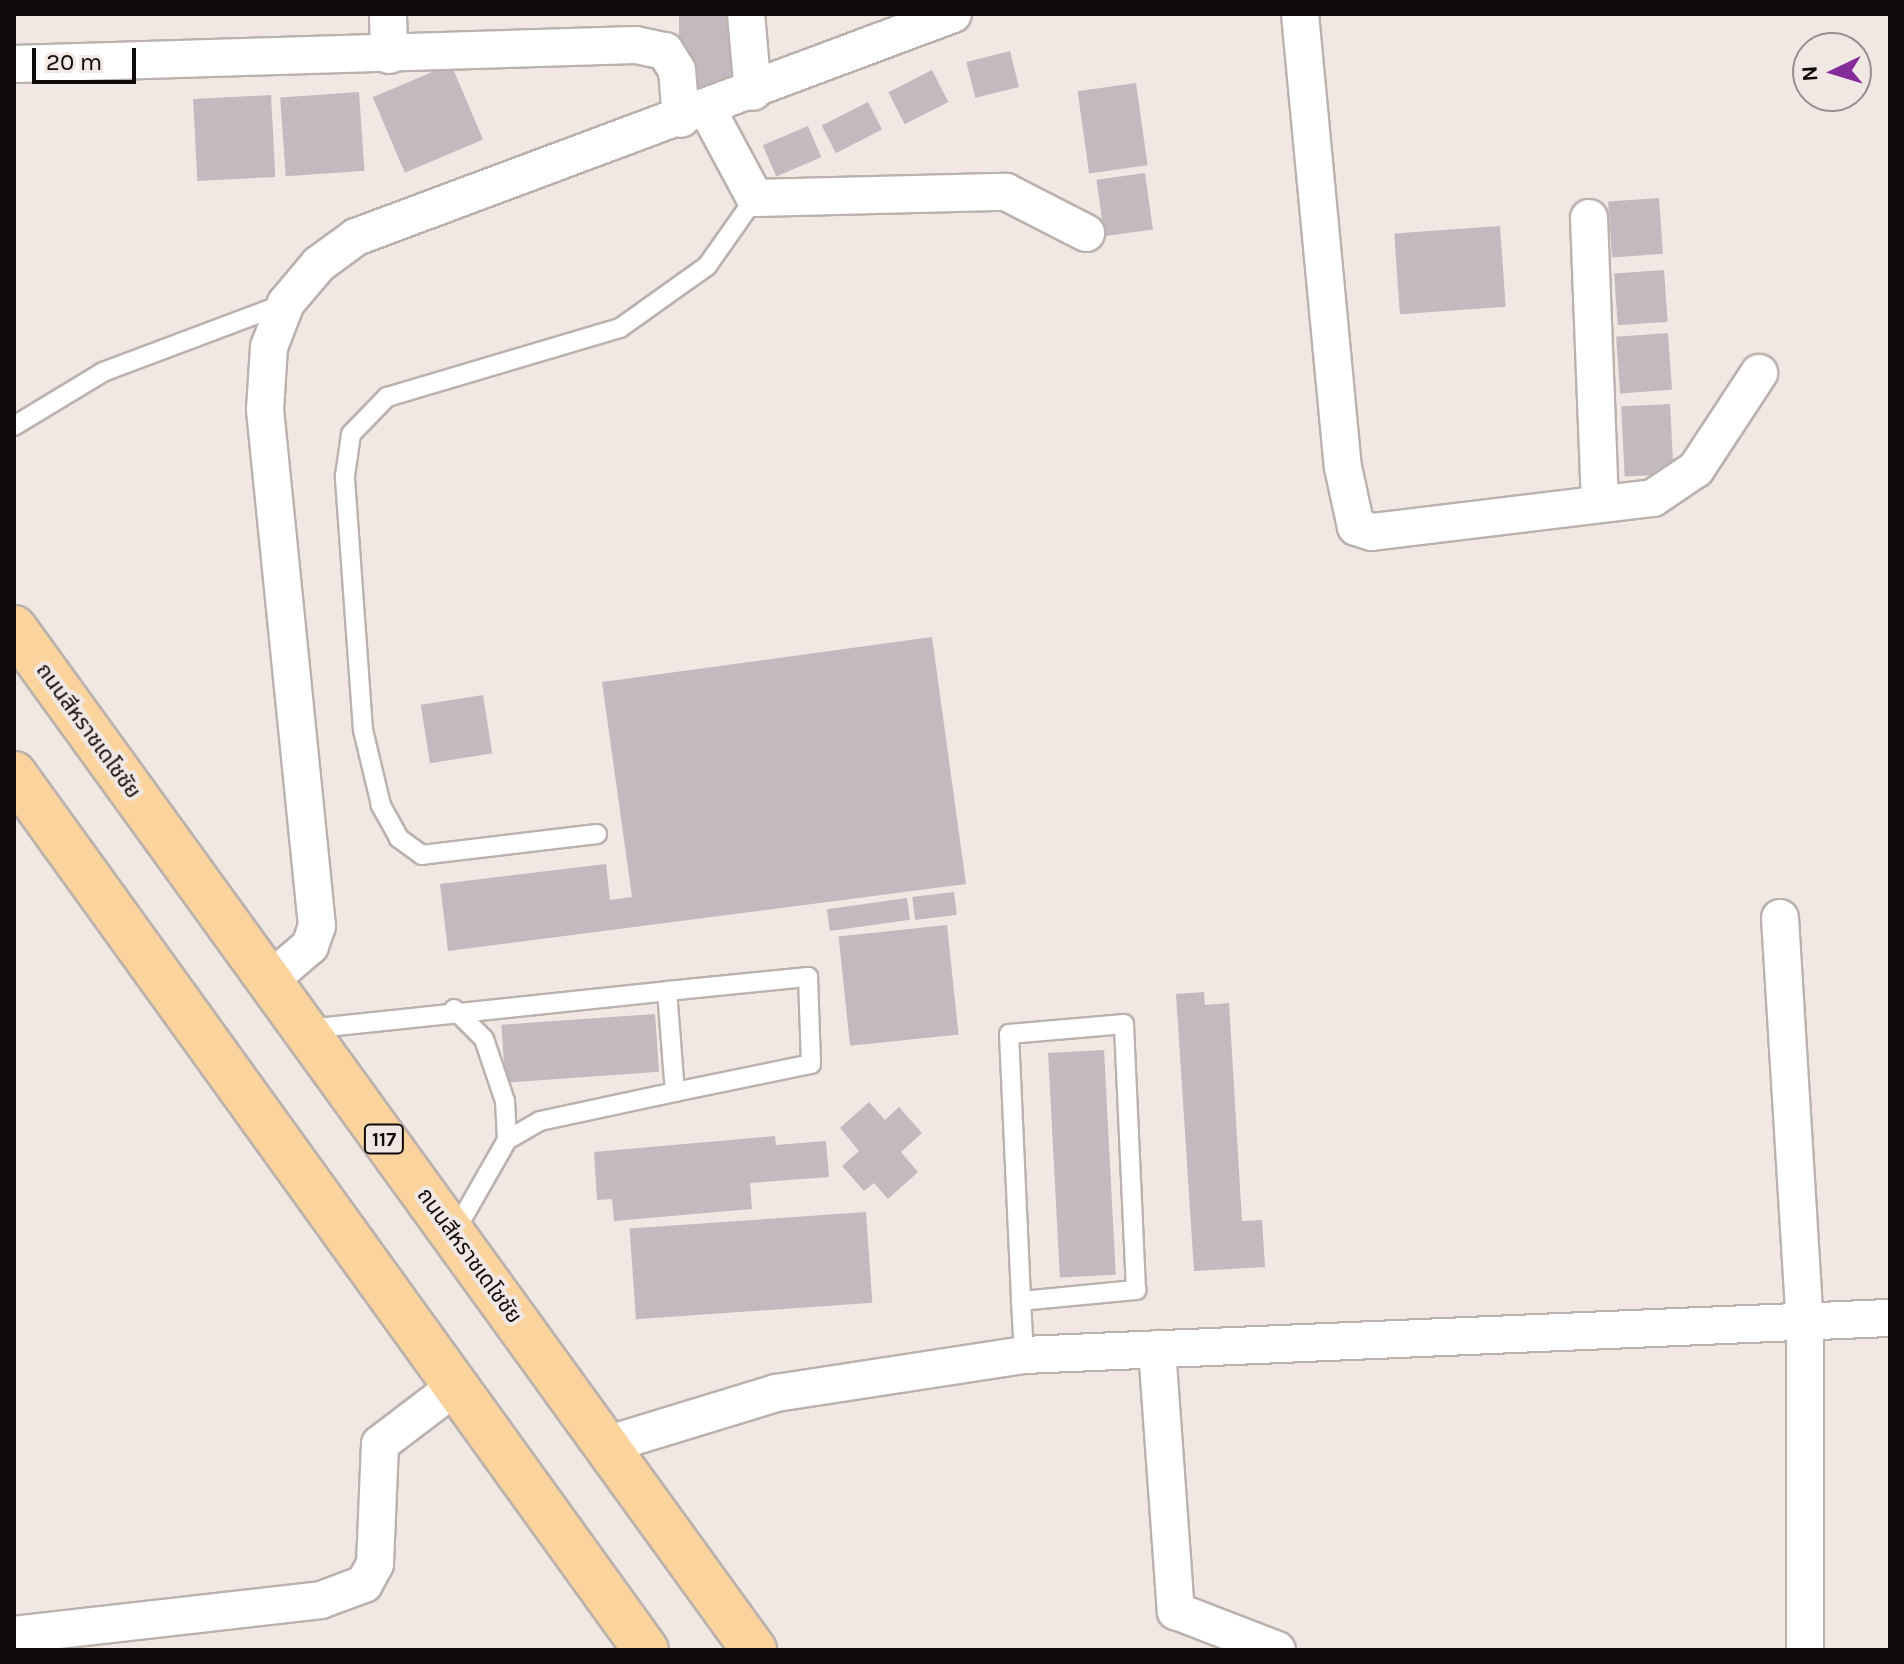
<!DOCTYPE html>
<html>
<head>
<meta charset="utf-8">
<style>
	body { margin:0 }
	#map { position:relative; width:1904px; height:1664px; overflow:hidden; background:#f1e7e3; font-family:Karla,"Noto Sans Thai",sans-serif }
	div>[style] { position:absolute }
	.building>* { inset:0; background:#c3babf; transform-origin:0 0 }
	.roads { filter:drop-shadow(2px 0 #bbb2ae) drop-shadow(-2px 0 #bbb2ae) drop-shadow(0 2px #bbb2ae) drop-shadow(0 -2px #bbb2ae) }
	.lane>* { height:18px; margin:-9px; padding:0 9px; transform-origin:9px; border-radius:9px; background:#fff }
	.street>* { height:36px; margin:-18px; padding:0 18px; transform-origin:18px; border-radius:18px; background:#fff }
	.primary>* { height:44px; margin:-22px; padding:0 22px; transform-origin:22px; border-radius:22px; background:#fbd39d }
	span { translate:-50% -50%; white-space:nowrap; text-align:center; line-height:1.15; -webkit-text-stroke:8px #f1e7e3; paint-order:stroke }
	.shield-label span { padding:2px 6px; background:#f1e7e3; border:2px solid; border-radius:6px; -webkit-text-stroke-width:0 }
	.shield-label { font-size:20px; color:#0e0b0a; font-weight:700 }
	.street-label { font-size:22px; color:#0e0b0a }
	.frame { position:absolute; inset:0; border:16px solid #0e0b0a; pointer-events:none }
	.north { position:absolute; left:1792px; top:32px; width:80px; height:80px; box-sizing:border-box; background:#f1e7e3; border:2px solid #968f8c; border-radius:50%; rotate:266deg; font-size:22px; font-weight:700; line-height:32px; text-align:center; color:#0e0b0a }
	.north::after { content:''; display:block; margin:auto; width:28px; height:36px; background:#822b99; clip-path:polygon(50% 0,100% 100%,50% 72%,0 100%) }
	.scale { position:absolute; left:32px; top:48px; width:104px; height:36px; box-sizing:border-box; border:4px solid #0e0b0a; border-top:0; padding-left:10px; font-size:24px; line-height:28px; white-space:nowrap; color:#0e0b0a; -webkit-text-stroke:6px #f1e7e3; paint-order:stroke }
</style>
</head>
<body>
<div id="map">
	<div class="building">
		<div style="left:679px;top:14px;width:56px;height:79px"></div>
		<div style="left:1010px;top:51px;width:37px;height:45px;rotate:76deg"></div>
		<div style="left:451px;top:64px;width:82px;height:85px;rotate:67deg"></div>
		<div style="left:932px;top:70px;width:36px;height:49px;rotate:63deg"></div>
		<div style="left:1136px;top:83px;width:83px;height:59px;rotate:82deg"></div>
		<div style="left:359px;top:92px;width:79px;height:79px;rotate:86deg"></div>
		<div style="left:271px;top:95px;width:82px;height:78px;rotate:87deg"></div>
		<div style="left:868px;top:102px;width:31px;height:52px;rotate:63deg"></div>
		<div style="left:808px;top:126px;width:34px;height:49px;rotate:67deg"></div>
		<div style="left:1145px;top:173px;width:57px;height:49px;rotate:82deg"></div>
		<div style="left:1659px;top:198px;width:56px;height:51px;rotate:86deg"></div>
		<div style="left:1500px;top:226px;width:81px;height:106px;rotate:86deg"></div>
		<div style="left:1664px;top:270px;width:52px;height:50px;rotate:86deg"></div>
		<div style="left:1668px;top:333px;width:57px;height:52px;rotate:86deg"></div>
		<div style="left:1670px;top:404px;width:70px;height:49px;rotate:87deg"></div>
		<div style="clip-path:polygon(932px 637px,966px 884px,448px 951px,440px 884px,606px 864px,610px 900px,632px 897px,602px 682px)"></div>
		<div style="left:483px;top:695px;width:59px;height:63px;rotate:81deg"></div>
		<div style="left:954px;top:892px;width:23px;height:42px;rotate:83deg"></div>
		<div style="left:907px;top:898px;width:22px;height:81px;rotate:82deg"></div>
		<div style="left:947px;top:925px;width:110px;height:109px;rotate:84deg"></div>
		<div style="clip-path:polygon(1204px 992px,1205px 1005px,1229px 1003px,1242px 1221px,1262px 1220px,1265px 1267px,1194px 1271px,1176px 994px)"></div>
		<div style="left:655px;top:1014px;width:58px;height:154px;rotate:86deg"></div>
		<div style="left:1104px;top:1050px;width:225px;height:56px;rotate:87deg"></div>
		<div style="clip-path:polygon(869px 1102px,885px 1120px,899px 1107px,922px 1133px,901px 1152px,918px 1172px,888px 1199px,874px 1183px,864px 1191px,842px 1166px,859px 1151px,840px 1128px)"></div>
		<div style="clip-path:polygon(775px 1136px,776px 1145px,826px 1141px,829px 1177px,750px 1183px,752px 1209px,614px 1221px,612px 1199px,597px 1200px,594px 1152px)"></div>
		<div style="left:866px;top:1212px;width:91px;height:237px;rotate:86deg"></div>
	</div>
	<div class="roads">
		<div class="lane">
			<div style="left:14px;top:426px;width:104px;rotate:-31.2deg"></div>
			<div style="left:103px;top:372px;width:193px;rotate:-20.6deg"></div>
			<div style="left:597px;top:834px;width:176px;rotate:173.2deg"></div>
			<div style="left:422px;top:855px;width:29px;rotate:-144deg"></div>
			<div style="left:399px;top:838px;width:38px;rotate:-119deg"></div>
			<div style="left:381px;top:805px;width:77px;rotate:-103.5deg"></div>
			<div style="left:363px;top:730px;width:255px;rotate:-94.1deg"></div>
			<div style="left:345px;top:476px;width:42px;rotate:-81.9deg"></div>
			<div style="left:351px;top:434px;width:52px;rotate:-45.8deg"></div>
			<div style="left:387px;top:397px;width:243px;rotate:-16.5deg"></div>
			<div style="left:620px;top:328px;width:107px;rotate:-35.5deg"></div>
			<div style="left:707px;top:266px;width:83px;rotate:-54.8deg"></div>
			<div style="left:667px;top:991px;width:142px;rotate:-5.7deg"></div>
			<div style="left:808px;top:977px;width:87px;rotate:88deg"></div>
			<div style="left:811px;top:1064px;width:139px;rotate:168.4deg"></div>
			<div style="left:454px;top:1009px;width:42px;rotate:45deg"></div>
			<div style="left:484px;top:1039px;width:65px;rotate:71.3deg"></div>
			<div style="left:505px;top:1101px;width:39px;rotate:87deg"></div>
			<div style="left:307px;top:1029px;width:362px;rotate:-6deg"></div>
			<div style="left:667px;top:991px;width:101px;rotate:85.5deg"></div>
			<div style="left:675px;top:1092px;width:138px;rotate:167.9deg"></div>
			<div style="left:540px;top:1121px;width:38px;rotate:150deg"></div>
			<div style="left:507px;top:1140px;width:107px;rotate:119.7deg"></div>
			<div style="left:1021px;top:1301px;width:116px;rotate:-5.5deg"></div>
			<div style="left:1136px;top:1290px;width:266px;rotate:-92.6deg"></div>
			<div style="left:1124px;top:1024px;width:115px;rotate:175deg"></div>
			<div style="left:1009px;top:1034px;width:267px;rotate:87.4deg"></div>
			<div style="left:1021px;top:1301px;width:54px;rotate:86.8deg"></div>
		</div>
		<div class="street">
			<div style="left:388px;top:14px;width:41px;rotate:88.6deg"></div>
			<div style="left:746px;top:14px;width:78px;rotate:84.9deg"></div>
			<div style="left:1300px;top:14px;width:455px;rotate:84.6deg"></div>
			<div style="left:1343px;top:467px;width:61px;rotate:77.8deg"></div>
			<div style="left:1356px;top:527px;width:17px;rotate:17deg"></div>
			<div style="left:1372px;top:532px;width:283px;rotate:-6.9deg"></div>
			<div style="left:1653px;top:498px;width:52px;rotate:-34deg"></div>
			<div style="left:1696px;top:469px;width:115px;rotate:-56.7deg"></div>
			<div style="left:14px;top:64px;width:622px;rotate:-1.75deg"></div>
			<div style="left:636px;top:45px;width:30px;rotate:12deg"></div>
			<div style="left:665px;top:51px;width:22px;rotate:58deg"></div>
			<div style="left:677px;top:70px;width:49px;rotate:85.3deg"></div>
			<div style="left:707px;top:109px;width:101px;rotate:61.7deg"></div>
			<div style="left:755px;top:198px;width:251px;rotate:-1.4deg"></div>
			<div style="left:1006px;top:192px;width:90px;rotate:27.1deg"></div>
			<div style="left:1589px;top:218px;width:286px;rotate:87.8deg"></div>
			<div style="left:1780px;top:918px;width:404px;rotate:86.5deg"></div>
			<div style="left:1805px;top:1321px;width:329px;rotate:90deg"></div>
			<div style="left:269px;top:981px;width:54px;rotate:-40.5deg"></div>
			<div style="left:310px;top:946px;width:21px;rotate:-71deg"></div>
			<div style="left:317px;top:926px;width:519px;rotate:-95.75deg"></div>
			<div style="left:265px;top:410px;width:63px;rotate:-86.4deg"></div>
			<div style="left:269px;top:347px;width:47px;rotate:-68.9deg"></div>
			<div style="left:286px;top:303px;width:51px;rotate:-49.8deg"></div>
			<div style="left:319px;top:264px;width:46px;rotate:-36.1deg"></div>
			<div style="left:356px;top:237px;width:637px;rotate:-20.48deg"></div>
			<div style="left:1157px;top:1349px;width:263px;rotate:85.9deg"></div>
			<div style="left:1176px;top:1611px;width:108px;rotate:21.1deg"></div>
			<div style="left:606px;top:1445px;width:178px;rotate:-17deg"></div>
			<div style="left:776px;top:1393px;width:251px;rotate:-8.7deg"></div>
			<div style="left:1024px;top:1355px;width:867px;rotate:-2.45deg"></div>
			<div style="left:14px;top:1635px;width:309px;rotate:-6.5deg"></div>
			<div style="left:321px;top:1600px;width:46px;rotate:-20.4deg"></div>
			<div style="left:364px;top:1584px;width:23px;rotate:-61deg"></div>
			<div style="left:375px;top:1564px;width:120px;rotate:-87.6deg"></div>
			<div style="left:380px;top:1444px;width:96px;rotate:-37.3deg"></div>
		</div>
		<div class="primary">
			<div style="left:14px;top:628px;width:1262px;rotate:54.09deg"></div>
			<div style="left:14px;top:774px;width:1080px;rotate:54.19deg"></div>
		</div>
	</div>
	<div class="shield-label">
		<span style="left:384px;top:1139px">117</span>
	</div>
	<div class="street-label">
		<span style="left:88px;top:731px;rotate:54deg">ถนนสีหราชเดโชชัย</span>
		<span style="left:469px;top:1256px;rotate:54deg">ถนนสีหราชเดโชชัย</span>
	</div>
	<div class="frame"></div>
	<div class="north">N</div>
	<div class="scale">20 m</div>
</div>
</body>
</html>
